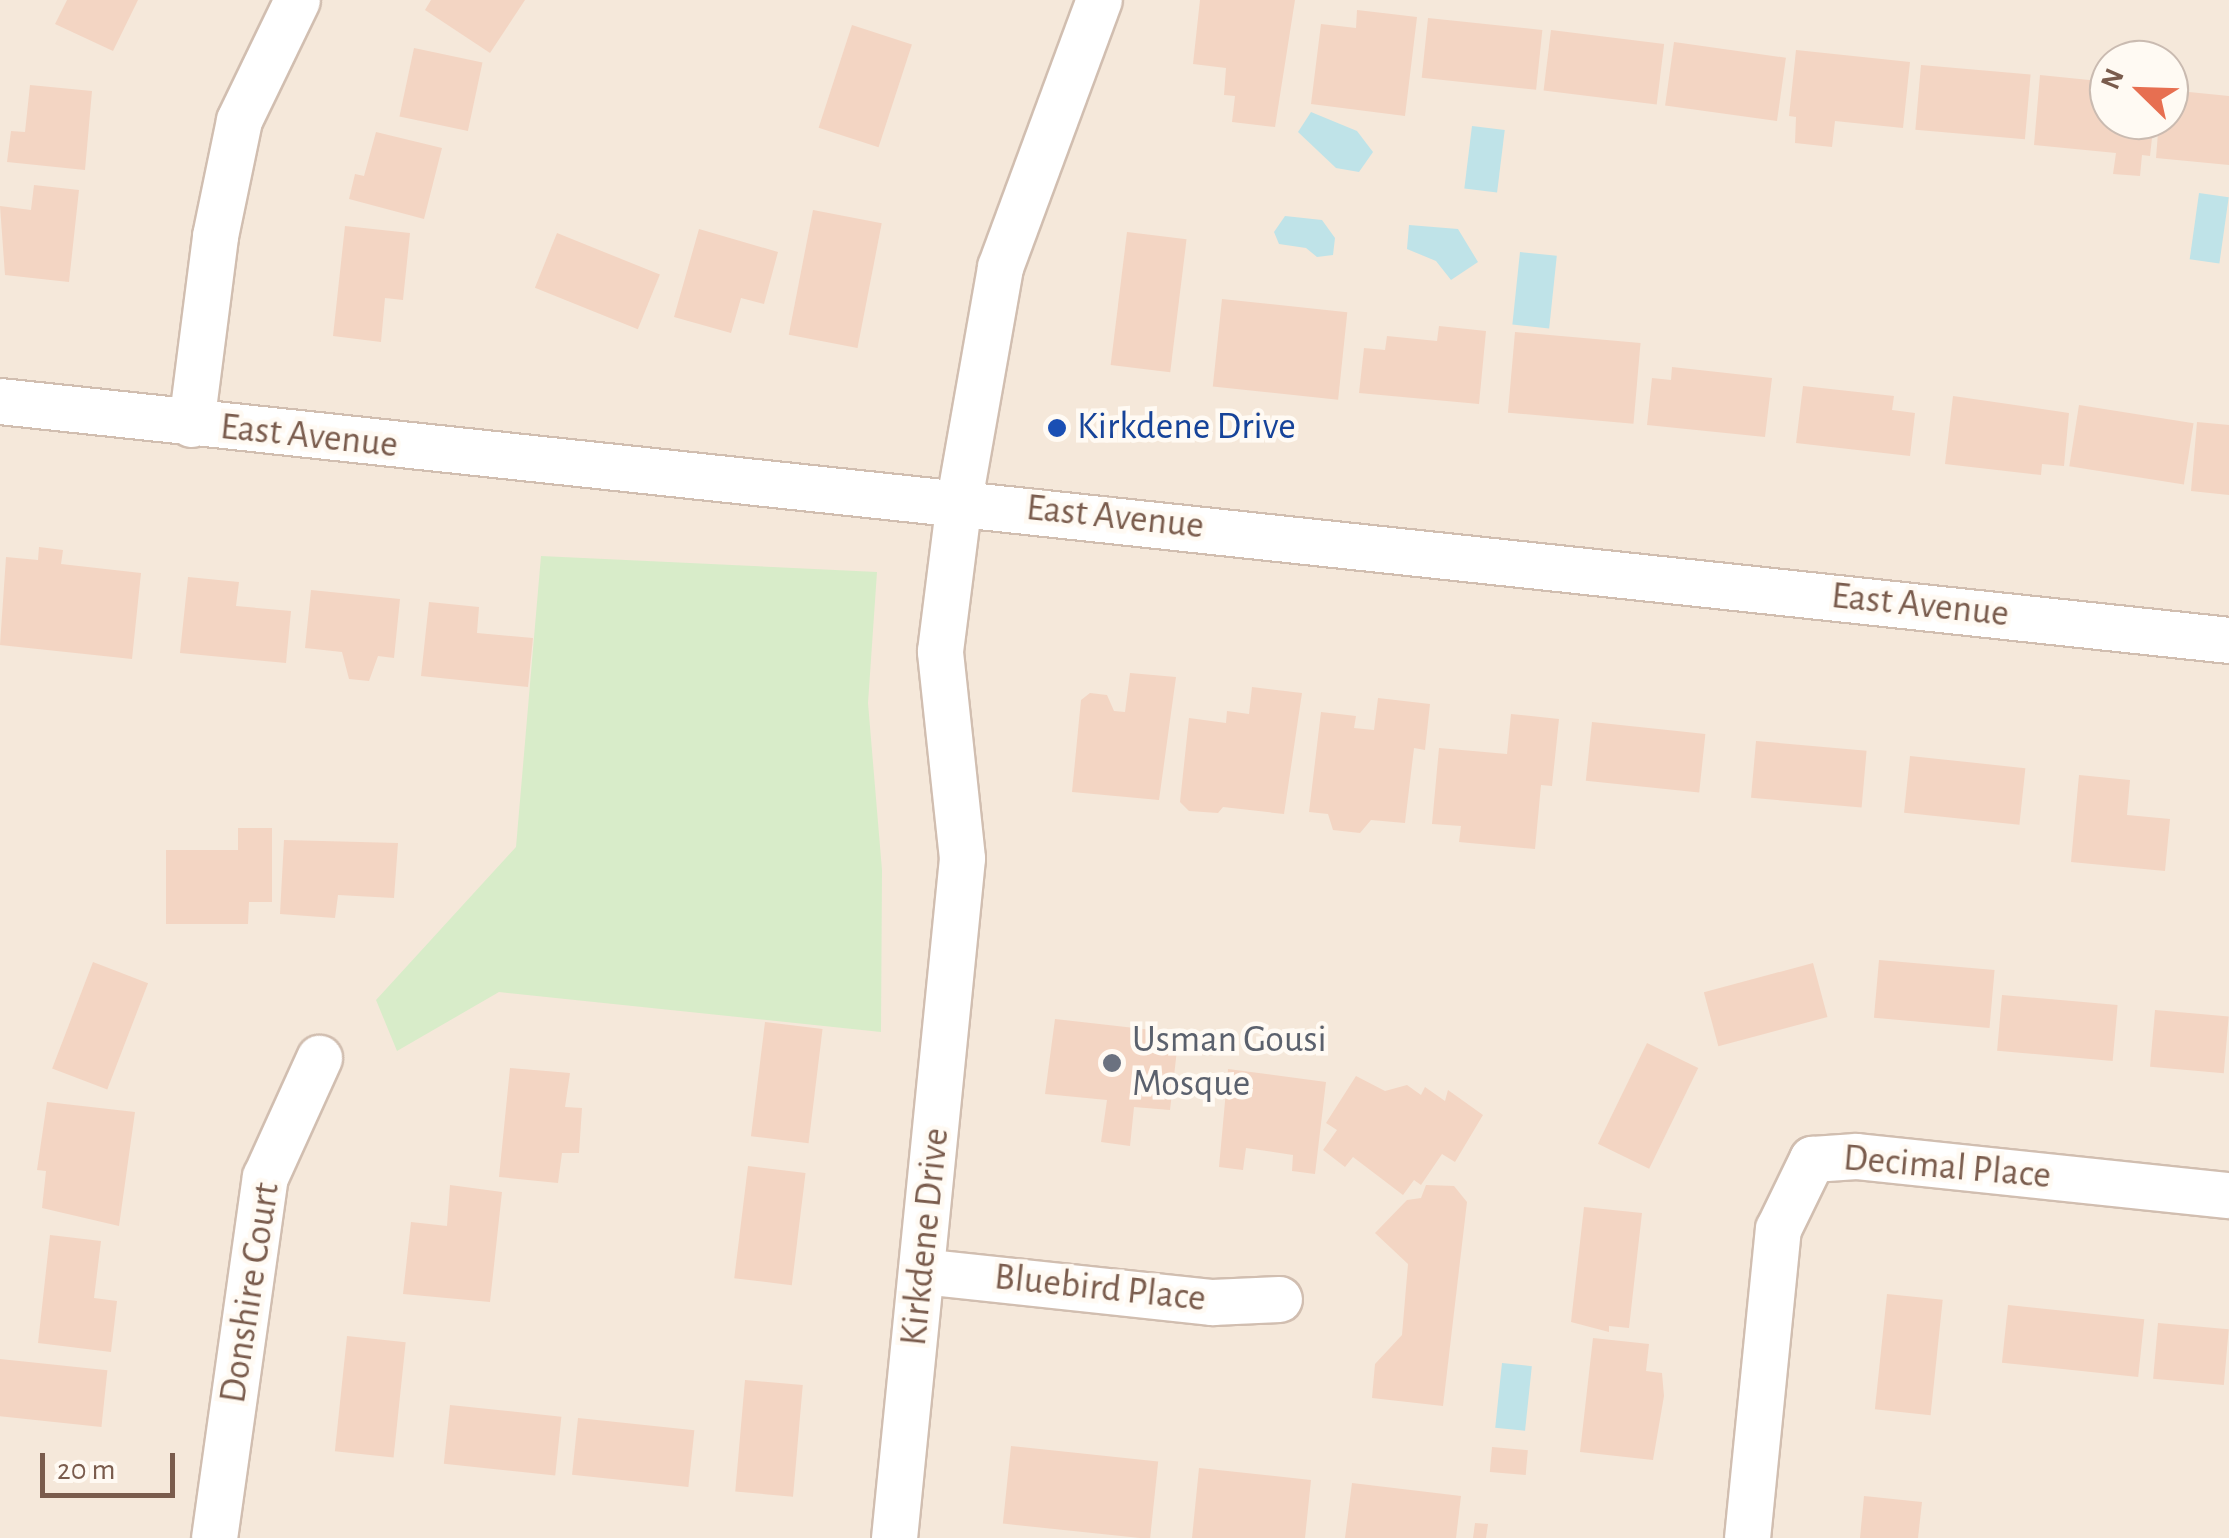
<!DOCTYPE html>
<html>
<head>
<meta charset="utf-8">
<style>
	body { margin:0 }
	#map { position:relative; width:2229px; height:1538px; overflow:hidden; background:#fdf6ec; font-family:"Alegreya Sans",sans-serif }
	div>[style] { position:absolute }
	.residential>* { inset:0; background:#f5e8da }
	.green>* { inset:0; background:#d8ecc9 }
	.water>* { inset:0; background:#bfe3e8; transform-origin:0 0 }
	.building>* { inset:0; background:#f3d5c3; transform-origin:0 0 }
	.roads { filter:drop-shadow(2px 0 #d1beb0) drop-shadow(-2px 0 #d1beb0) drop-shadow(0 2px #d1beb0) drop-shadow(0 -2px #d1beb0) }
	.minor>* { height:45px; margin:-22.5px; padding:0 22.5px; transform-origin:22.5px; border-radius:22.5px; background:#fff }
	.dots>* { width:28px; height:28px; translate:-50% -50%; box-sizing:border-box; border:5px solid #fffaf3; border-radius:50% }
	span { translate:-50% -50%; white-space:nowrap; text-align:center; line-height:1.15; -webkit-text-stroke:9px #fffaf3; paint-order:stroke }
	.transit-label { font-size:38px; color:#164399 }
	.left { translate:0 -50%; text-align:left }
	.street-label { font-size:38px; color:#7a5c4d }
	.worship-label { font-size:38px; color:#5b616d }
	.north { position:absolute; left:2089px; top:40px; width:100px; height:100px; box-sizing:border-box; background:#fffaf3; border:2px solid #cabbb1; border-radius:50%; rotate:293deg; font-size:28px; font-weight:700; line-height:40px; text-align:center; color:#7a5c4d }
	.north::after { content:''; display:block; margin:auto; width:35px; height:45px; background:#e76f51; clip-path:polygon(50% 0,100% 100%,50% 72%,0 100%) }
	.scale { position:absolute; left:40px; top:1453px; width:135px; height:45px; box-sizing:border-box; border:5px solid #7a5c4d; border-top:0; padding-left:12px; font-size:30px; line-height:35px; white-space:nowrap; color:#7a5c4d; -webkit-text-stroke:8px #fffaf3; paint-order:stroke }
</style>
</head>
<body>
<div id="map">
	<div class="residential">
		<div style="clip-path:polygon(evenodd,0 0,2229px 0,2229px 1538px,0 1538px,0 0,2109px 60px,2169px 60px,2169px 120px,2109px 120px,2109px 60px)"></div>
	</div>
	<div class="green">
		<div style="clip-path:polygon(541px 556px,877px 572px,868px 703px,882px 870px,881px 1032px,499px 992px,397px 1051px,376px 1000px,516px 847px)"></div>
	</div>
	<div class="water">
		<div style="clip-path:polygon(1311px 112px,1357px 131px,1373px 152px,1359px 172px,1336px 168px,1298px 132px)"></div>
		<div style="left:1472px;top:126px;width:33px;height:63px;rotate:7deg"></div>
		<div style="left:2199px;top:193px;width:30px;height:67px;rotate:8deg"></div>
		<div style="clip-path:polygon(1285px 216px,1322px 220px,1335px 238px,1333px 255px,1317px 257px,1306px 248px,1279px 244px,1274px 232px)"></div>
		<div style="clip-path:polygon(1409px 225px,1458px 229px,1478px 262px,1451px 280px,1436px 261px,1407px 249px)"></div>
		<div style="left:1520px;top:252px;width:37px;height:73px;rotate:6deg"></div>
		<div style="left:1502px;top:1363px;width:30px;height:65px;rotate:6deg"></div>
	</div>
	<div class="building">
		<div style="clip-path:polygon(67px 0,138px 0,113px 51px,55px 24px)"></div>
		<div style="clip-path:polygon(431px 0,525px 0,490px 53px,425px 10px)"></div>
		<div style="clip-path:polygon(1200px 0,1295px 0,1275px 127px,1232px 122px,1235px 96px,1224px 95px,1226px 68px,1193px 64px)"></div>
		<div style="clip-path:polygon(1357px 10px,1417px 17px,1405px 116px,1311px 104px,1321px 24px,1356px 28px)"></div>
		<div style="left:1428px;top:18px;width:115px;height:60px;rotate:6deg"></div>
		<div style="left:852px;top:25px;width:63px;height:108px;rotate:18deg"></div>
		<div style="left:1551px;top:30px;width:114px;height:61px;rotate:7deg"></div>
		<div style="left:1674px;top:42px;width:113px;height:64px;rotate:8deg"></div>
		<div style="left:414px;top:48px;width:70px;height:70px;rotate:12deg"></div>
		<div style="clip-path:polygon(1796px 50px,1910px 62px,1903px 128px,1835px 121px,1832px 147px,1795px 143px,1796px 117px,1789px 116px)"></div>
		<div style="left:1921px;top:65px;width:110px;height:65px;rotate:5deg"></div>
		<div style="clip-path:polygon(2040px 75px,2109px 82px,2109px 120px,2154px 120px,2150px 156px,2142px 155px,2140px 176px,2113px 174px,2116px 153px,2034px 145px)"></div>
		<div style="clip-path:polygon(30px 85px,92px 91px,85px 170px,7px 162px,11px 131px,25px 132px)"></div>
		<div style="clip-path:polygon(2169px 90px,2229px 96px,2229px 165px,2156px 158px,2159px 120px,2169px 120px)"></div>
		<div style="clip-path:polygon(376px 132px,442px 148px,424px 219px,349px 199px,355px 174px,364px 176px)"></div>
		<div style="clip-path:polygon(34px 185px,79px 190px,69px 282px,5px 275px,0 206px,31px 210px)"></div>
		<div style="left:813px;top:210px;width:70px;height:127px;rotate:11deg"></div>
		<div style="clip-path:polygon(345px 226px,410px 233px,403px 300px,385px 298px,381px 342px,333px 336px)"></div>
		<div style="clip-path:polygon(699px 229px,778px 252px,764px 304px,741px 298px,731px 333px,674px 317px)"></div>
		<div style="left:1127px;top:232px;width:60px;height:134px;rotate:7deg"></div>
		<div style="left:557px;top:233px;width:111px;height:59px;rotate:22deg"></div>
		<div style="left:1222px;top:299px;width:126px;height:88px;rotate:6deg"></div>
		<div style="clip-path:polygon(1439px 326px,1486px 331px,1479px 404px,1359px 393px,1364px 348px,1385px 350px,1387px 336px,1437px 341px)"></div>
		<div style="left:1515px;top:332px;width:126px;height:81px;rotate:5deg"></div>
		<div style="clip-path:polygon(1672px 367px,1772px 378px,1765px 437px,1647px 425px,1652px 378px,1671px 380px)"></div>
		<div style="clip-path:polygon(1803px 386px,1894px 396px,1892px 410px,1915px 413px,1910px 456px,1796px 443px)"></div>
		<div style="clip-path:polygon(1953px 396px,2069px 413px,2064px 466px,2042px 464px,2041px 475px,1945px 464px)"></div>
		<div style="left:2079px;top:405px;width:116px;height:62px;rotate:9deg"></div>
		<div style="clip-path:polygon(2197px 422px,2229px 425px,2229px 495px,2191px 491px)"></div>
		<div style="clip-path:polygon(39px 547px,63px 550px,61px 564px,141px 573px,132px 659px,0 645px,6px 557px,38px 560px)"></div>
		<div style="clip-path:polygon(188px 577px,239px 582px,236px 606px,291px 611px,286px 663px,180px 653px)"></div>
		<div style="clip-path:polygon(311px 590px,400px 599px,394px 658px,378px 656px,369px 681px,349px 679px,342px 652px,305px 648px)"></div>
		<div style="clip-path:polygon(429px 602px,479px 607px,477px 633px,533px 638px,528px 687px,421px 676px)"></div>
		<div style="clip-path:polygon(1130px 673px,1176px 677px,1159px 800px,1072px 792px,1081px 700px,1090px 693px,1107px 695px,1114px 711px,1125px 712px)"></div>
		<div style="clip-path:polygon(1252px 687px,1302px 693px,1284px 814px,1223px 807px,1218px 813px,1189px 811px,1180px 802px,1189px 718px,1226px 723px,1227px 711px,1249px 714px)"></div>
		<div style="clip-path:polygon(1378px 698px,1430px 704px,1425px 750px,1414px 748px,1405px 823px,1371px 820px,1360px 833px,1333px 830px,1328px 814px,1309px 812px,1321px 712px,1356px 716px,1354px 728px,1374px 730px)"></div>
		<div style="clip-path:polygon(1511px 714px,1559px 719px,1552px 786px,1541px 785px,1535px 849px,1459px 842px,1461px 826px,1432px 824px,1439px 748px,1507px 754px)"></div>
		<div style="left:1592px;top:722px;width:114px;height:59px;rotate:6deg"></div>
		<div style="left:1756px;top:741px;width:111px;height:57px;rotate:5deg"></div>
		<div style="left:1910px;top:756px;width:116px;height:57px;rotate:6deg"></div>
		<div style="clip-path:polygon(2079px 775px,2130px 780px,2127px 815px,2170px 819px,2165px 871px,2071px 862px)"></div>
		<div style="clip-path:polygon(238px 828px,272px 828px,272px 902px,249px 902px,248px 924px,166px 924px,166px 850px,238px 850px)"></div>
		<div style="clip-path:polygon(284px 840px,398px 843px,394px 898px,338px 895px,335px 918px,280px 914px)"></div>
		<div style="left:1879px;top:960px;width:116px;height:58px;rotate:5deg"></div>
		<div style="left:93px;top:962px;width:59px;height:114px;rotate:21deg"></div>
		<div style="left:1813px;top:963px;width:56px;height:113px;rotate:75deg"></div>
		<div style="left:2002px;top:995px;width:116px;height:56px;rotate:5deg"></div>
		<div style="left:2155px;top:1010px;width:74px;height:57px;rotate:5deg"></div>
		<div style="clip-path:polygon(1055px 1019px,1179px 1033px,1170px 1110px,1134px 1107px,1130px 1146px,1101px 1142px,1107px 1100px,1045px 1094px)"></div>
		<div style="left:765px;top:1022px;width:58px;height:115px;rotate:7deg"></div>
		<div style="left:1647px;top:1043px;width:57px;height:112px;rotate:26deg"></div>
		<div style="clip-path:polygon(510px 1068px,570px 1073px,565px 1107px,582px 1108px,579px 1153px,562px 1153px,558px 1183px,499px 1177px)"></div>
		<div style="clip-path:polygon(1228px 1069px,1326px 1082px,1315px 1174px,1292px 1171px,1293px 1155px,1246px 1148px,1243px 1170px,1219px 1167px)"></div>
		<div style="clip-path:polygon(1356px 1076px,1385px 1091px,1407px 1085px,1421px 1095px,1425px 1087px,1445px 1101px,1448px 1090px,1483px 1115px,1455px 1162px,1442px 1154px,1421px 1185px,1414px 1180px,1403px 1195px,1353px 1157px,1345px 1167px,1323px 1150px,1337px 1130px,1326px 1123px)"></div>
		<div style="clip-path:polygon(47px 1102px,135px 1112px,119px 1226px,42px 1208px,46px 1171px,37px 1170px)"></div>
		<div style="left:748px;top:1166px;width:58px;height:113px;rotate:7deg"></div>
		<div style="clip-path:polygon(450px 1185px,502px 1192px,490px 1302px,403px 1294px,411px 1222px,447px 1226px)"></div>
		<div style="clip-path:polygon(1426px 1185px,1454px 1186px,1467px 1202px,1443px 1406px,1372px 1398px,1375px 1364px,1402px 1335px,1408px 1264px,1375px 1233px,1407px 1200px,1421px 1198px)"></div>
		<div style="clip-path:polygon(1584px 1207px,1642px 1213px,1629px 1328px,1609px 1326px,1609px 1332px,1571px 1322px)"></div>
		<div style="clip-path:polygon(50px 1235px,101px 1241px,94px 1298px,117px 1301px,111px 1352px,38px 1343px)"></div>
		<div style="left:1887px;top:1294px;width:56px;height:116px;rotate:6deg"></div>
		<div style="left:2008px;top:1305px;width:137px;height:58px;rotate:6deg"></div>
		<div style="left:2158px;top:1323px;width:71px;height:56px;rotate:5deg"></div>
		<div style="left:347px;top:1336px;width:59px;height:116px;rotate:6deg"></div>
		<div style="clip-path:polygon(1593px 1338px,1649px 1344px,1646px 1371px,1662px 1373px,1664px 1396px,1653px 1460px,1580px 1452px)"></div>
		<div style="left:0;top:1359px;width:108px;height:57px;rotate:6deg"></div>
		<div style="left:745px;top:1380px;width:58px;height:112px;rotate:5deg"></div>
		<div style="left:450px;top:1405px;width:112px;height:59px;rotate:6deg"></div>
		<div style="left:578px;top:1418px;width:117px;height:57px;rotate:6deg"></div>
		<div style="left:1011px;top:1446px;width:148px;height:78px;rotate:6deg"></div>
		<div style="left:1492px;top:1447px;width:36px;height:25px;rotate:5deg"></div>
		<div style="clip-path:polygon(1199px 1468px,1311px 1480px,1305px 1538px,1192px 1538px)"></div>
		<div style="clip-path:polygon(1352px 1483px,1461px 1496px,1456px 1538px,1345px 1538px)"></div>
		<div style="clip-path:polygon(1864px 1496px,1922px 1502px,1918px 1538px,1860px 1538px)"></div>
		<div style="clip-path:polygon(1475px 1523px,1488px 1524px,1486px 1538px,1473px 1538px)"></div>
	</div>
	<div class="roads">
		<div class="minor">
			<div style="left:0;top:401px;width:2242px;rotate:6.12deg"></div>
			<div style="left:191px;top:424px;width:190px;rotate:-82.7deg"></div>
			<div style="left:215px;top:236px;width:118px;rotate:-78.3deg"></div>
			<div style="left:239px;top:120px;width:133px;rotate:-64.2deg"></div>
			<div style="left:921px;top:1271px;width:293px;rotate:6.1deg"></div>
			<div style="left:1212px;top:1302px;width:67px;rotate:-2.6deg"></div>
			<div style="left:214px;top:1538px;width:365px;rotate:-82deg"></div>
			<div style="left:265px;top:1177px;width:131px;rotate:-65.6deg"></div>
			<div style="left:894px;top:1538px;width:683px;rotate:-84.29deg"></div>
			<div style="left:962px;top:858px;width:208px;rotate:-96.1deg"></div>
			<div style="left:940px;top:651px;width:152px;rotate:-82.8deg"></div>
			<div style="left:959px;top:500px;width:237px;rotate:-80deg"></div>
			<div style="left:1000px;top:267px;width:285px;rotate:-69.7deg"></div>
			<div style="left:1747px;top:1538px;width:311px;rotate:-84.3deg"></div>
			<div style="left:1778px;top:1229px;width:78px;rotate:-64.1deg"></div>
			<div style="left:1812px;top:1159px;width:44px;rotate:-3.9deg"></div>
			<div style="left:1856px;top:1156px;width:375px;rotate:6deg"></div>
		</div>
	</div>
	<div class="dots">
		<div style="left:1057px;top:428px;background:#1a4fb4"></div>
		<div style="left:1112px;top:1063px;background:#6b7280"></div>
	</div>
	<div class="transit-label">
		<span class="left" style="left:1077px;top:428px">Kirkdene Drive</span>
	</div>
	<div class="street-label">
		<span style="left:309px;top:437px;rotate:6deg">East Avenue</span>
		<span style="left:1115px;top:518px;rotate:6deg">East Avenue</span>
		<span style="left:1920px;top:606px;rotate:6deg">East Avenue</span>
		<span style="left:1947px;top:1168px;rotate:5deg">Decimal Place</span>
		<span style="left:926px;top:1237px;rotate:-84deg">Kirkdene Drive</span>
		<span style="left:1100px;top:1289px;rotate:6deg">Bluebird Place</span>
		<span style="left:251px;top:1293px;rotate:-81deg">Donshire Court</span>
	</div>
	<div class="worship-label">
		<span class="left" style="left:1132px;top:1063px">Usman Gousi<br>Mosque</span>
	</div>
	<div class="north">N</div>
	<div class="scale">20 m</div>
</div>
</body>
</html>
